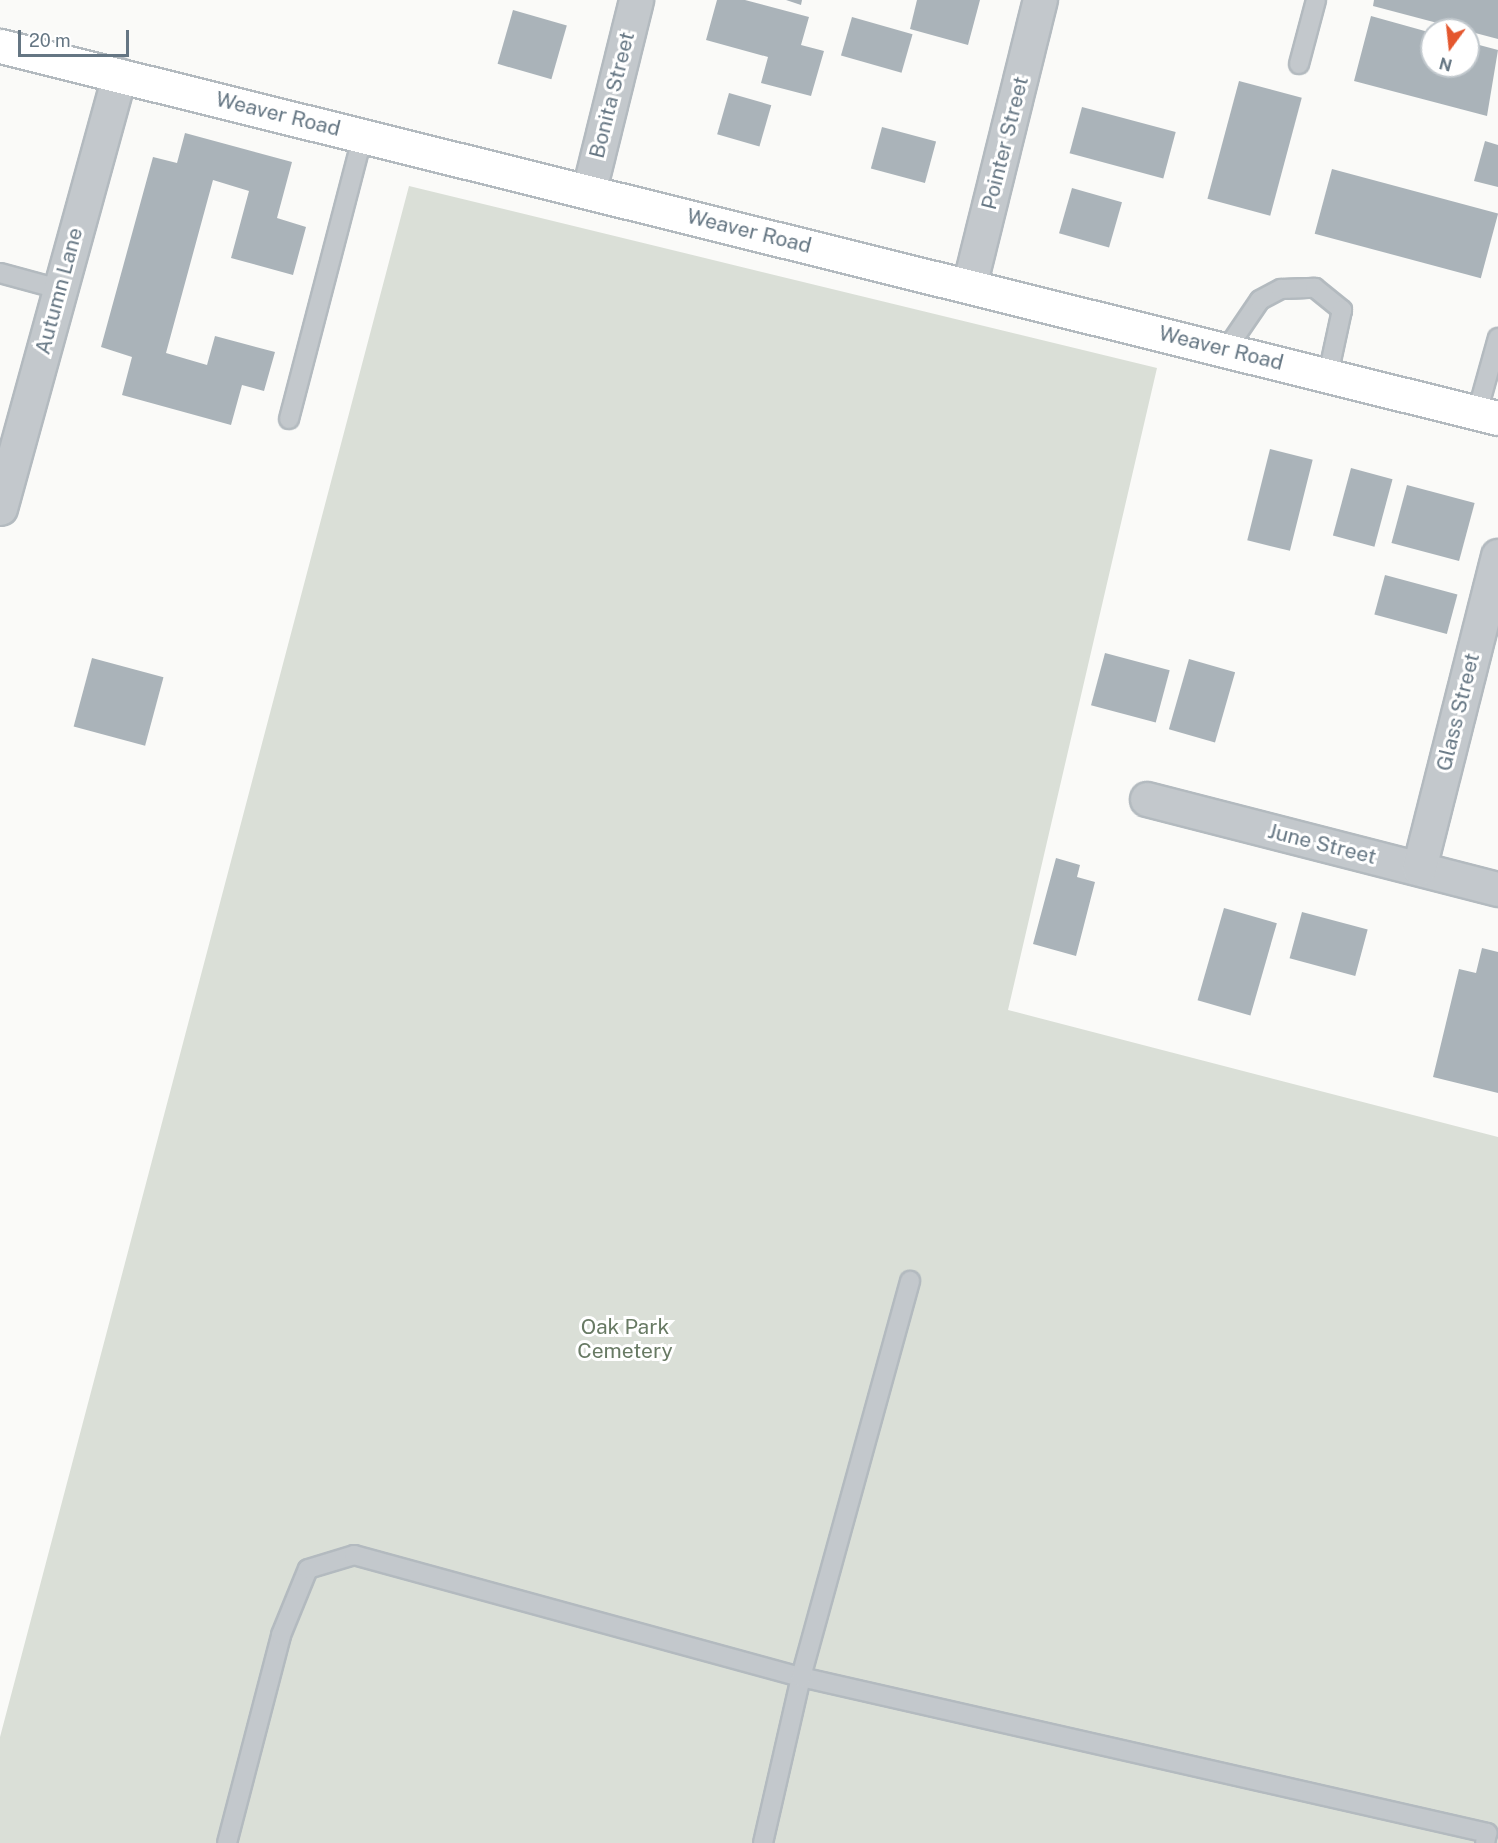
<!DOCTYPE html>
<html>
<head>
<meta charset="utf-8">
<style>
	body { margin:0 }
	#map { position:relative; width:1498px; height:1843px; overflow:hidden; background:#fafaf8; font-family:"Public Sans",sans-serif }
	div>[style] { position:absolute }
	.green>* { inset:0; background:#dadfd7 }
	.building>* { inset:0; background:#aab3b9; transform-origin:0 0 }
	.roads { filter:drop-shadow(2px 0 #b3babf) drop-shadow(-2px 0 #b3babf) drop-shadow(0 2px #b3babf) drop-shadow(0 -2px #b3babf) }
	.lane>* { height:18px; margin:-9px; padding:0 9px; transform-origin:9px; border-radius:9px; background:#c3c8cc }
	.street>* { height:33px; margin:-16.5px; padding:0 16.5px; transform-origin:16.5px; border-radius:16.5px; background:#c3c8cc }
	.secondary>* { height:33px; margin:-16.5px; padding:0 16.5px; transform-origin:16.5px; border-radius:16.5px; background:#fff }
	span { translate:-50% -50%; white-space:nowrap; text-align:center; line-height:1.15; -webkit-text-stroke:6px #fff; paint-order:stroke }
	.street-label { font-size:21px; color:#657683 }
	.park-label { font-size:21px; color:#687a64 }
	.north { position:absolute; left:1420px; top:18px; width:60px; height:60px; box-sizing:border-box; background:#fff; border:2px solid #c1c8cd; border-radius:50%; rotate:195deg; font-size:16px; font-weight:700; line-height:24px; text-align:center; color:#657683 }
	.north::after { content:''; display:block; margin:auto; width:21px; height:27px; background:#e4572e; clip-path:polygon(50% 0,100% 100%,50% 72%,0 100%) }
	.scale { position:absolute; left:18px; top:30px; width:111px; height:27px; box-sizing:border-box; border:3px solid #657683; border-top:0; padding-left:8px; font-size:18px; line-height:21px; white-space:nowrap; color:#657683; -webkit-text-stroke:4px #fff; paint-order:stroke }
</style>
</head>
<body>
<div id="map">
	<div class="green">
		<div style="clip-path:polygon(409px 186px,1157px 368px,1008px 1010px,1498px 1137px,1498px 1843px,0 1843px,0 1737px)"></div>
	</div>
	<div class="building">
		<div style="clip-path:polygon(717px 0,745px 0,809px 17px,801px 45px,824px 51px,811px 96px,761px 83px,768px 57px,706px 40px)"></div>
		<div style="clip-path:polygon(786px 0,802px 0,801px 5px)"></div>
		<div style="clip-path:polygon(917px 0,980px 0,968px 45px,910px 29px)"></div>
		<div style="clip-path:polygon(1374px 0,1498px 0,1498px 39px,1373px 6px)"></div>
		<div style="left:513px;top:10px;width:56px;height:56px;rotate:16deg"></div>
		<div style="clip-path:polygon(1371px 16px,1432px 33px,1432px 66px,1468px 66px,1468px 42px,1498px 50px,1487px 116px,1354px 81px)"></div>
		<div style="left:852px;top:17px;width:63px;height:40px;rotate:16deg"></div>
		<div style="left:1239px;top:81px;width:65px;height:122px;rotate:15deg"></div>
		<div style="left:729px;top:93px;width:44px;height:43px;rotate:16deg"></div>
		<div style="left:1082px;top:107px;width:97px;height:48px;rotate:15deg"></div>
		<div style="left:882px;top:127px;width:56px;height:43px;rotate:15deg"></div>
		<div style="clip-path:polygon(185px 133px,292px 162px,277px 218px,306px 227px,293px 275px,231px 258px,249px 191px,213px 180px,166px 353px,207px 365px,215px 336px,275px 352px,264px 391px,242px 385px,231px 425px,122px 395px,132px 357px,101px 347px,153px 157px,177px 163px)"></div>
		<div style="clip-path:polygon(1485px 141px,1498px 145px,1498px 187px,1474px 181px)"></div>
		<div style="left:1332px;top:169px;width:172px;height:67px;rotate:15deg"></div>
		<div style="left:1072px;top:188px;width:52px;height:47px;rotate:16deg"></div>
		<div style="left:1270px;top:449px;width:44px;height:94px;rotate:14deg"></div>
		<div style="left:1351px;top:468px;width:43px;height:70px;rotate:15deg"></div>
		<div style="left:1407px;top:485px;width:70px;height:60px;rotate:15deg"></div>
		<div style="left:1385px;top:575px;width:75px;height:41px;rotate:15deg"></div>
		<div style="left:1105px;top:653px;width:67px;height:54px;rotate:15deg"></div>
		<div style="left:92px;top:658px;width:74px;height:71px;rotate:15deg"></div>
		<div style="left:1189px;top:659px;width:48px;height:73px;rotate:16deg"></div>
		<div style="clip-path:polygon(1056px 858px,1080px 865px,1077px 877px,1095px 882px,1076px 956px,1033px 944px)"></div>
		<div style="left:1224px;top:908px;width:55px;height:96px;rotate:16deg"></div>
		<div style="left:1302px;top:912px;width:68px;height:48px;rotate:15deg"></div>
		<div style="clip-path:polygon(1482px 948px,1498px 952px,1498px 1093px,1433px 1077px,1459px 969px,1476px 973px)"></div>
	</div>
	<div class="roads">
		<div class="lane">
			<div style="left:1299px;top:64px;width:66px;rotate:-75.1deg"></div>
			<div style="left:0;top:273px;width:61px;rotate:15.2deg"></div>
			<div style="left:1226px;top:350px;width:60px;rotate:-55.8deg"></div>
			<div style="left:1260px;top:300px;width:24px;rotate:-28deg"></div>
			<div style="left:1281px;top:289px;width:34px;rotate:-2deg"></div>
			<div style="left:1315px;top:288px;width:35px;rotate:39deg"></div>
			<div style="left:1342px;top:310px;width:66px;rotate:102.2deg"></div>
			<div style="left:1477px;top:413px;width:78px;rotate:-74.4deg"></div>
			<div style="left:289px;top:419px;width:293px;rotate:-75.4deg"></div>
			<div style="left:227px;top:1843px;width:215px;rotate:-75.4deg"></div>
			<div style="left:281px;top:1635px;width:71px;rotate:-67.8deg"></div>
			<div style="left:308px;top:1569px;width:48px;rotate:-16.9deg"></div>
			<div style="left:354px;top:1555px;width:463px;rotate:15.3deg"></div>
			<div style="left:801px;top:1677px;width:704px;rotate:12.81deg"></div>
			<div style="left:1487px;top:1833px;width:10px;rotate:101deg"></div>
			<div style="left:763px;top:1843px;width:170px;rotate:-77.1deg"></div>
			<div style="left:801px;top:1677px;width:411px;rotate:-74.6deg"></div>
		</div>
		<div class="street">
			<div style="left:589px;top:190px;width:196px;rotate:-76.1deg"></div>
			<div style="left:969px;top:286px;width:295px;rotate:-76.1deg"></div>
			<div style="left:0;top:508px;width:449px;rotate:-74.6deg"></div>
			<div style="left:1147px;top:799px;width:362px;rotate:14.4deg"></div>
			<div style="left:1419px;top:868px;width:322px;rotate:-75.8deg"></div>
		</div>
		<div class="secondary">
			<div style="left:0;top:46px;width:1543px;rotate:13.95deg"></div>
		</div>
	</div>
	<div class="street-label">
		<span style="left:612px;top:95px;rotate:-76deg">Bonita Street</span>
		<span style="left:278px;top:114px;rotate:14deg">Weaver Road</span>
		<span style="left:1005px;top:143px;rotate:-76deg">Pointer Street</span>
		<span style="left:749px;top:231px;rotate:14deg">Weaver Road</span>
		<span style="left:59px;top:291px;rotate:-75deg">Autumn Lane</span>
		<span style="left:1221px;top:348px;rotate:14deg">Weaver Road</span>
		<span style="left:1458px;top:712px;rotate:-76deg">Glass Street</span>
		<span style="left:1322px;top:844px;rotate:14deg">June Street</span>
	</div>
	<div class="park-label">
		<span style="left:625px;top:1339px">Oak Park<br>Cemetery</span>
	</div>
	<div class="north">N</div>
	<div class="scale">20 m</div>
</div>
</body>
</html>
